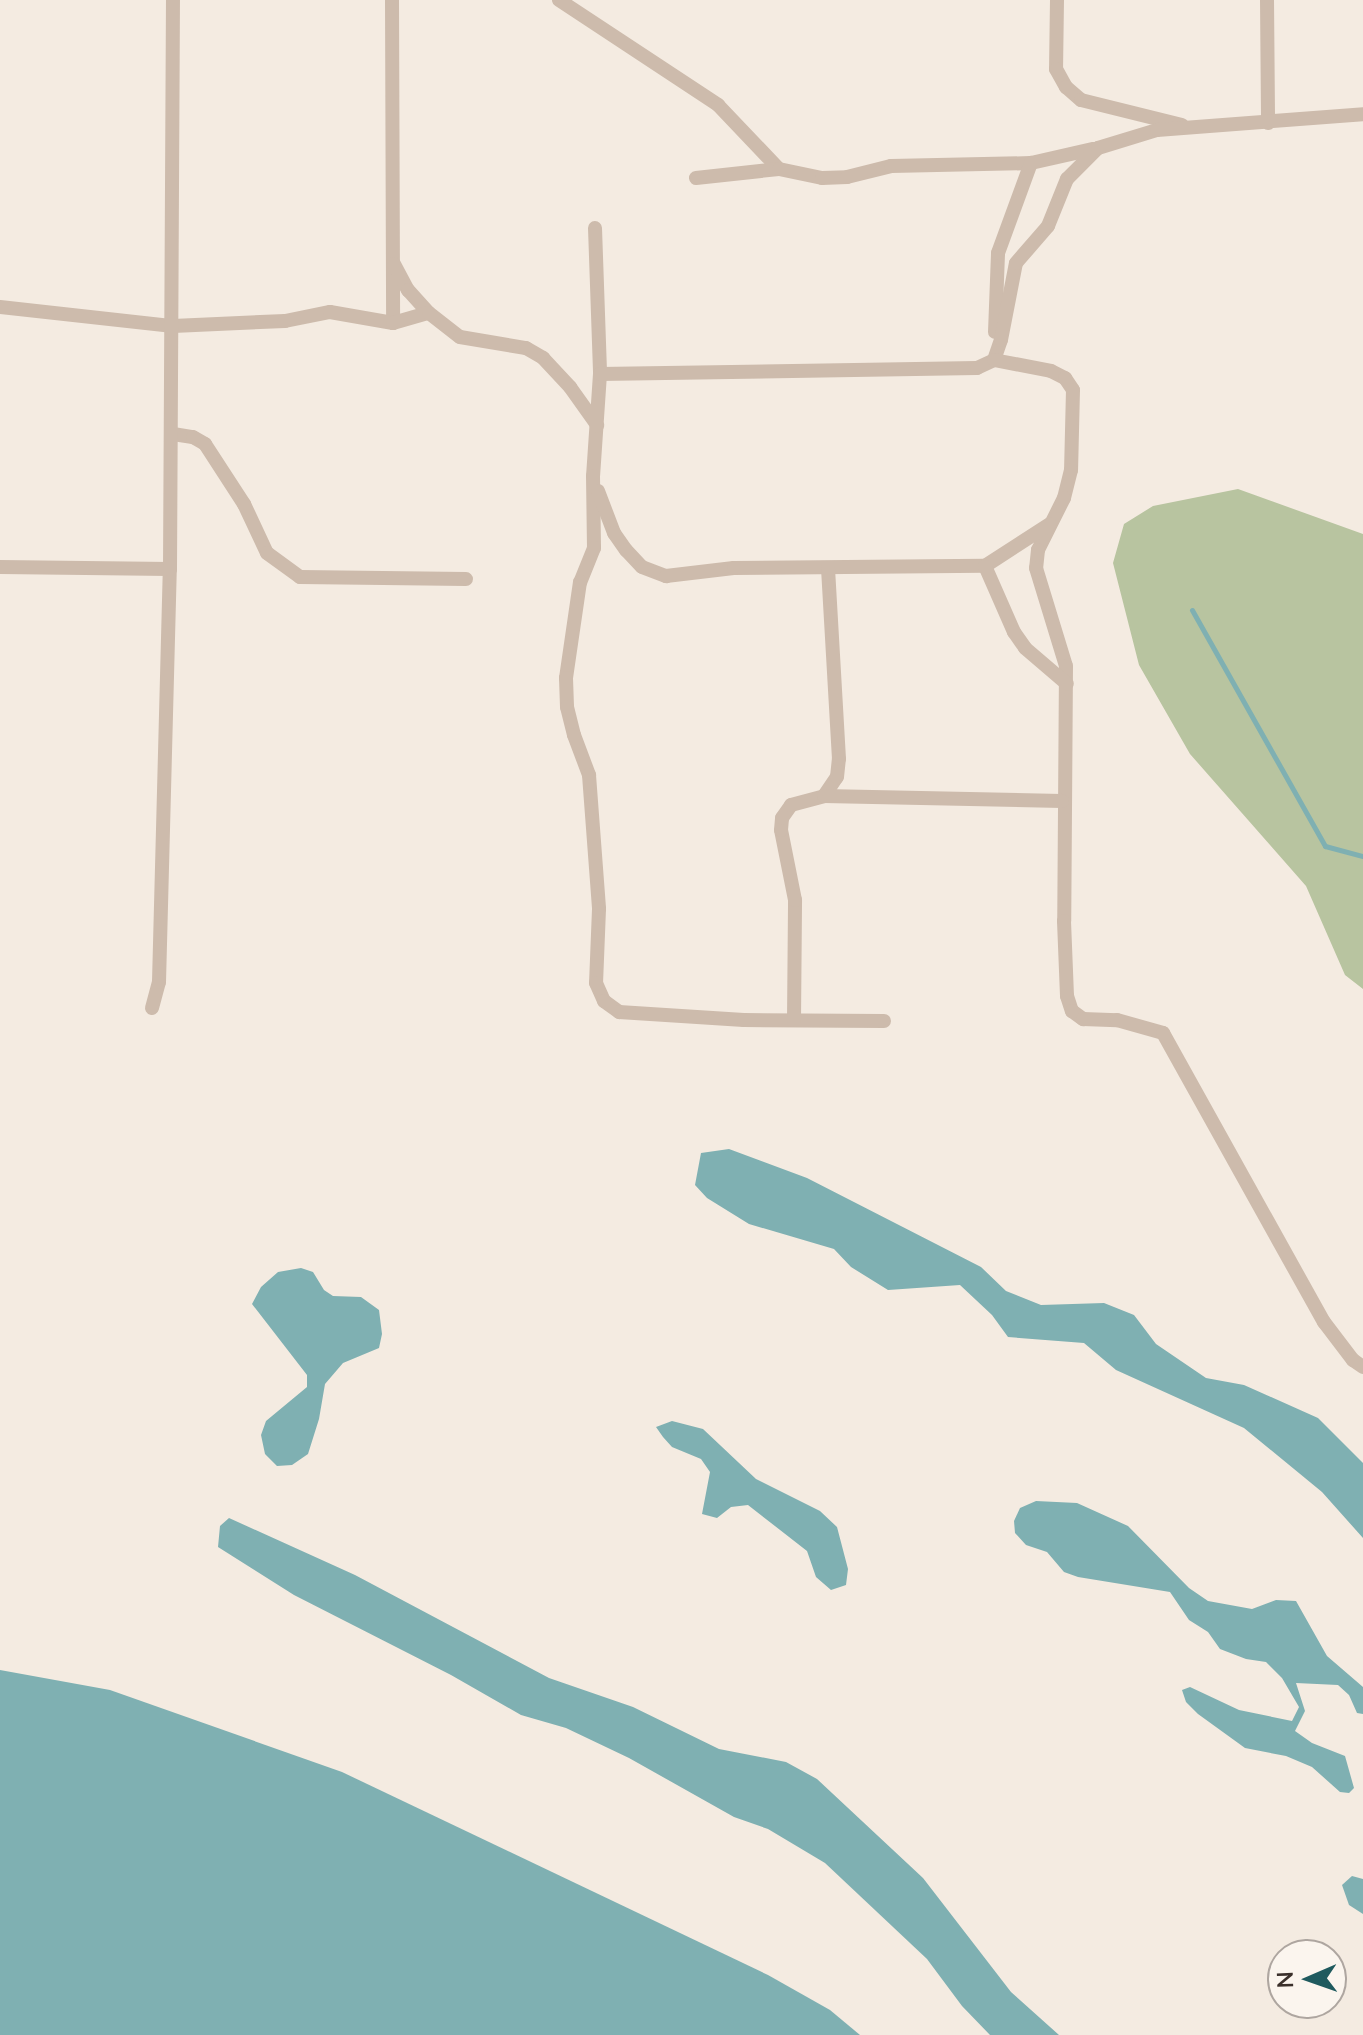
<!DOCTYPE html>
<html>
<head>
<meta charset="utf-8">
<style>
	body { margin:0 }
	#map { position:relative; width:1363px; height:2035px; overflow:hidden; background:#f4ebe1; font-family:Lato,sans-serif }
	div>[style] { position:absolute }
	.green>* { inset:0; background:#b8c4a0 }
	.water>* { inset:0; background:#7fb0b2 }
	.stream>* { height:5px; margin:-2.5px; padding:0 2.5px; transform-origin:2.5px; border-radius:2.5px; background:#7fb0b2 }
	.street>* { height:14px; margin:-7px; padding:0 7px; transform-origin:7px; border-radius:7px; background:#cdbbac }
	span { translate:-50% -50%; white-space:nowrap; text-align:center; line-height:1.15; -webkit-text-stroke:6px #fbf5ee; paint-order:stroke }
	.north { position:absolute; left:1267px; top:1939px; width:80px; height:80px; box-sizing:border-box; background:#fbf5ee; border:2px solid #aea6a0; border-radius:50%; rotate:268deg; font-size:22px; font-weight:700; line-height:32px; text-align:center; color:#3b302b }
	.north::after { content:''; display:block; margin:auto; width:28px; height:36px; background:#1f5a5e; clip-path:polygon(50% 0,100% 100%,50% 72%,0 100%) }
</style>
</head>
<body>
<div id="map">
	<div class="green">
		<div style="clip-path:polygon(1238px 489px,1363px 534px,1363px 989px,1345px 975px,1306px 886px,1190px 754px,1139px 665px,1113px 563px,1124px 524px,1153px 506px)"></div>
	</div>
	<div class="water">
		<div style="clip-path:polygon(729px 1149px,807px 1178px,981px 1267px,1006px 1291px,1041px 1305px,1104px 1303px,1134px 1315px,1156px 1344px,1206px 1378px,1244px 1385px,1318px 1418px,1363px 1463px,1363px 1538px,1322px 1492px,1244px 1428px,1116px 1370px,1084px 1343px,1008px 1337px,992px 1315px,960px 1285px,888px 1290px,851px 1267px,834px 1249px,749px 1224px,707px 1198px,695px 1185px,701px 1153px)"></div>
		<div style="clip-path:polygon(301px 1268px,313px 1272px,324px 1290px,333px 1296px,361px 1297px,379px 1310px,382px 1334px,379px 1348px,343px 1363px,325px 1384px,319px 1419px,308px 1454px,292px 1465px,277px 1466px,265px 1454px,261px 1435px,266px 1421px,307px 1387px,307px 1375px,252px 1304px,261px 1287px,278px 1272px)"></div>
		<div style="clip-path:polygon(672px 1421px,703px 1429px,756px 1479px,820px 1511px,837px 1527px,848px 1569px,846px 1585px,831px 1590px,816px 1577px,807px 1551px,748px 1505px,731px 1507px,717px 1518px,702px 1514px,710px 1472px,701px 1459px,672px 1447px,663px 1437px,656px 1427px)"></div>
		<div style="clip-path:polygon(1036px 1501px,1077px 1503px,1128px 1526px,1189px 1588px,1208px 1601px,1252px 1609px,1276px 1600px,1296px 1601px,1327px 1656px,1363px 1687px,1363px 1714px,1357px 1713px,1349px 1695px,1338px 1685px,1296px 1683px,1305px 1711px,1295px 1731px,1312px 1743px,1345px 1756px,1354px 1788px,1349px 1793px,1340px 1792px,1312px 1767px,1286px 1756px,1245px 1748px,1198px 1714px,1186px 1702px,1182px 1690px,1190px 1687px,1239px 1710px,1292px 1721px,1299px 1707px,1282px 1678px,1266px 1662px,1246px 1659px,1220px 1649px,1208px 1632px,1189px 1620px,1170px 1592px,1078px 1577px,1064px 1572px,1047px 1552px,1026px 1545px,1015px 1533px,1014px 1521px,1020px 1508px)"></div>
		<div style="clip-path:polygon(229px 1518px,355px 1575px,549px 1678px,633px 1707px,719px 1749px,786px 1762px,817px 1779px,923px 1878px,1011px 1992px,1059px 2035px,990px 2035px,962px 2006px,927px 1959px,825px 1863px,768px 1829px,734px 1817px,629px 1758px,566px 1728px,521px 1715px,451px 1675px,294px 1595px,218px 1547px,220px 1526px)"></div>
		<div style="clip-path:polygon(0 1670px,110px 1690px,342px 1772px,768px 1975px,830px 2010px,860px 2035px,0 2035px)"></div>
		<div style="clip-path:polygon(1352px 1876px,1363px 1879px,1363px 1914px,1349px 1905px,1342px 1885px)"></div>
	</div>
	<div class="stream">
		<div style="left:1192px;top:610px;width:271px;rotate:60.6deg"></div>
		<div style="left:1325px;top:846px;width:39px;rotate:15deg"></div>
	</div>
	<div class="street">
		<div style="left:392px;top:0;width:323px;rotate:89.8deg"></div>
		<div style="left:559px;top:0;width:191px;rotate:33.4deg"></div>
		<div style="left:718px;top:105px;width:88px;rotate:46.4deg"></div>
		<div style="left:1057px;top:0;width:69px;rotate:90.8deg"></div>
		<div style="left:1056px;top:69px;width:21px;rotate:61deg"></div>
		<div style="left:1066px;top:87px;width:20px;rotate:41deg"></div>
		<div style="left:1081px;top:100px;width:104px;rotate:13.9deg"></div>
		<div style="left:1267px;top:0;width:123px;rotate:89.5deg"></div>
		<div style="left:696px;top:178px;width:83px;rotate:-6.2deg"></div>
		<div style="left:779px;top:169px;width:44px;rotate:11.8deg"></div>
		<div style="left:822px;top:178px;width:25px;rotate:-2deg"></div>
		<div style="left:847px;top:177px;width:45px;rotate:-14deg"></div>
		<div style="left:891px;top:166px;width:140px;rotate:-1.2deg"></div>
		<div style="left:595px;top:228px;width:146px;rotate:88deg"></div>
		<div style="left:600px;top:374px;width:102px;rotate:93.9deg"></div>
		<div style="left:593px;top:476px;width:72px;rotate:89.2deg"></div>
		<div style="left:594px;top:548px;width:37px;rotate:112deg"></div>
		<div style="left:580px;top:582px;width:97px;rotate:98.3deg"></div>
		<div style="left:566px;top:678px;width:29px;rotate:88deg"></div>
		<div style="left:567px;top:707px;width:29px;rotate:76deg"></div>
		<div style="left:574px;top:735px;width:43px;rotate:69.4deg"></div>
		<div style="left:589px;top:775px;width:134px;rotate:85.7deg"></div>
		<div style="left:599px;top:909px;width:74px;rotate:92.3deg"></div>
		<div style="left:596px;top:983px;width:20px;rotate:66deg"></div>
		<div style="left:604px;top:1001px;width:19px;rotate:36deg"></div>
		<div style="left:619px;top:1012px;width:125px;rotate:3.7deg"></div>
		<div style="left:744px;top:1020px;width:140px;rotate:0.4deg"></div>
		<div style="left:394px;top:264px;width:30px;rotate:62deg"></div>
		<div style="left:408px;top:290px;width:31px;rotate:48deg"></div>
		<div style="left:0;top:307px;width:174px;rotate:6.3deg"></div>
		<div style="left:173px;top:326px;width:112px;rotate:-2.6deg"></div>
		<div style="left:285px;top:321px;width:46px;rotate:-11.3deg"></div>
		<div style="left:330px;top:312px;width:64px;rotate:9.9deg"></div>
		<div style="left:393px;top:323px;width:37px;rotate:-16deg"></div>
		<div style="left:429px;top:313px;width:39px;rotate:38deg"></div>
		<div style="left:460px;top:337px;width:67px;rotate:9.5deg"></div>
		<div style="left:526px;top:348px;width:20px;rotate:30deg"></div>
		<div style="left:543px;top:358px;width:40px;rotate:47deg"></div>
		<div style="left:570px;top:387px;width:47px;rotate:54.6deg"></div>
		<div style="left:995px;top:332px;width:79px;rotate:-87.8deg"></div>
		<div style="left:998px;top:253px;width:96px;rotate:-69.9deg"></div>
		<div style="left:1031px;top:163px;width:64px;rotate:-12.7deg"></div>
		<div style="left:994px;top:360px;width:21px;rotate:-71deg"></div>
		<div style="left:1001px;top:340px;width:78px;rotate:-79deg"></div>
		<div style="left:1016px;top:263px;width:49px;rotate:-49.1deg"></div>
		<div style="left:1048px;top:226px;width:51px;rotate:-68deg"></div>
		<div style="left:1067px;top:179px;width:44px;rotate:-45deg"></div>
		<div style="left:1098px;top:148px;width:62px;rotate:-17deg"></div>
		<div style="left:1157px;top:130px;width:207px;rotate:-4.4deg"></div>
		<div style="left:600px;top:374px;width:377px;rotate:-0.9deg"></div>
		<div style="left:977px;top:368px;width:19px;rotate:-25deg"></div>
		<div style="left:994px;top:360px;width:58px;rotate:10.9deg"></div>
		<div style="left:1051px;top:371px;width:16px;rotate:27deg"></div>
		<div style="left:1065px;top:378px;width:14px;rotate:56deg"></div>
		<div style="left:1073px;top:390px;width:80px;rotate:91.4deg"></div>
		<div style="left:1071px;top:470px;width:29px;rotate:104deg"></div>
		<div style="left:1064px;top:498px;width:58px;rotate:116.6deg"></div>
		<div style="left:1038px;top:550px;width:18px;rotate:96deg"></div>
		<div style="left:1036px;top:568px;width:102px;rotate:73deg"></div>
		<div style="left:1066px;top:666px;width:255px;rotate:90.4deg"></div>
		<div style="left:1064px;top:921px;width:75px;rotate:87.7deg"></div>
		<div style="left:1067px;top:996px;width:16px;rotate:72deg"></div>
		<div style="left:1072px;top:1011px;width:14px;rotate:36deg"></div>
		<div style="left:1083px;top:1019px;width:34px;rotate:2deg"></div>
		<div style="left:1117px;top:1020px;width:48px;rotate:15.8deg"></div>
		<div style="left:1163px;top:1033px;width:331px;rotate:60.9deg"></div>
		<div style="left:1324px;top:1322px;width:48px;rotate:52.7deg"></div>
		<div style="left:1353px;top:1360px;width:12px;rotate:35deg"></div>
		<div style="left:173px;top:434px;width:20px;rotate:9deg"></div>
		<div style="left:193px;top:437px;width:14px;rotate:30deg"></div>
		<div style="left:205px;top:444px;width:72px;rotate:57deg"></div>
		<div style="left:244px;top:504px;width:54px;rotate:64.9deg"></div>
		<div style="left:267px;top:553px;width:41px;rotate:36deg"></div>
		<div style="left:300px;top:577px;width:166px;rotate:0.7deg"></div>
		<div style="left:598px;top:491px;width:45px;rotate:69.1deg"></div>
		<div style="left:614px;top:533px;width:21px;rotate:55deg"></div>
		<div style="left:626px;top:550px;width:23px;rotate:47deg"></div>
		<div style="left:642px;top:567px;width:26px;rotate:21deg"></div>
		<div style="left:666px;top:576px;width:68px;rotate:-6.7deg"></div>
		<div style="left:734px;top:568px;width:251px;rotate:-0.5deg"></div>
		<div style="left:985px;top:566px;width:77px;rotate:-32.9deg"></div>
		<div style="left:985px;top:566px;width:72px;rotate:66.3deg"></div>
		<div style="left:1014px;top:632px;width:19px;rotate:55deg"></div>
		<div style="left:1025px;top:648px;width:55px;rotate:40.6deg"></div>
		<div style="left:0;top:567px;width:170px;rotate:0.7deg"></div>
		<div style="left:824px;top:796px;width:23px;rotate:-56deg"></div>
		<div style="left:837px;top:777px;width:18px;rotate:-84deg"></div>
		<div style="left:839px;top:759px;width:191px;rotate:-93.3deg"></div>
		<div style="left:152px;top:1008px;width:27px;rotate:-75deg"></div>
		<div style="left:159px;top:982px;width:413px;rotate:-88.5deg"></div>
		<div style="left:170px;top:569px;width:569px;rotate:-89.7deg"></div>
		<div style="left:794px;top:1020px;width:120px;rotate:-89.5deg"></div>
		<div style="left:795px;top:900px;width:71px;rotate:-101.3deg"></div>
		<div style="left:781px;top:830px;width:12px;rotate:-85deg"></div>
		<div style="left:782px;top:818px;width:16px;rotate:-55deg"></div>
		<div style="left:791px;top:805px;width:34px;rotate:-15deg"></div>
		<div style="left:824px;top:796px;width:238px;rotate:1.2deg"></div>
	</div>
	<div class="north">N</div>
</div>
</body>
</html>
